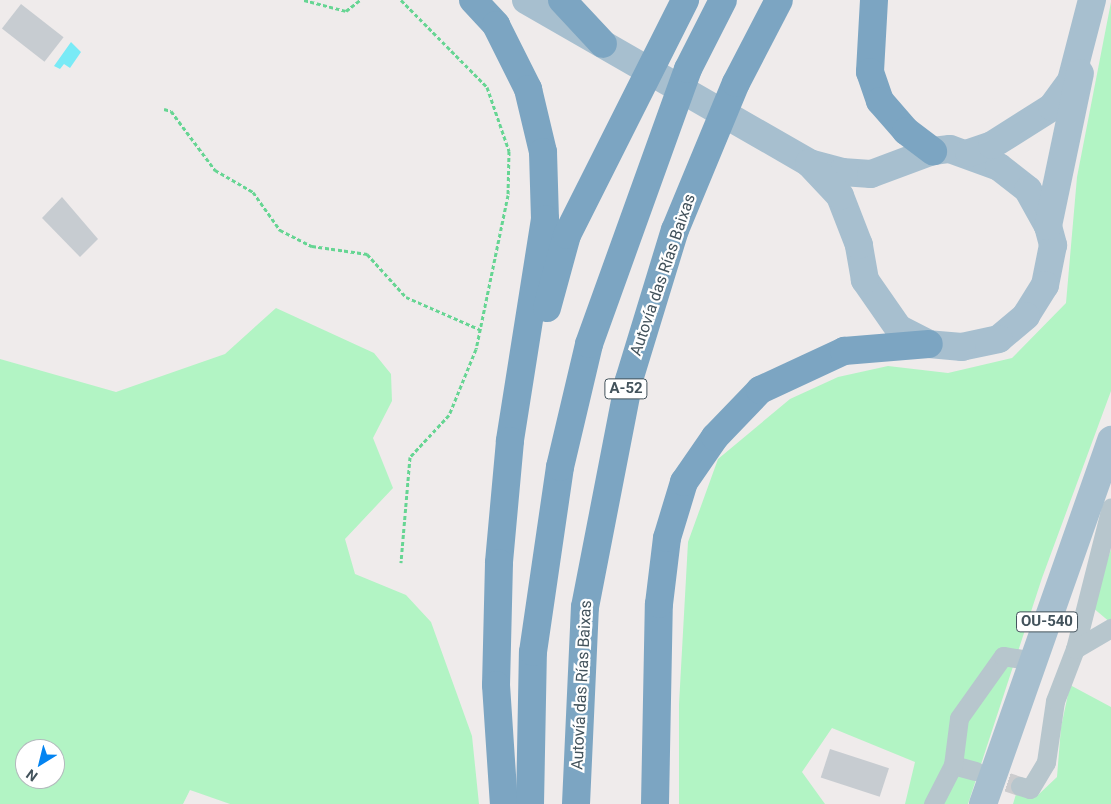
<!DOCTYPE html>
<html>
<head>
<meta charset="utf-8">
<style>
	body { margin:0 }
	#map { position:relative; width:1111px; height:804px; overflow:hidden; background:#efebeb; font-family:Roboto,sans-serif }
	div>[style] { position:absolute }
	.green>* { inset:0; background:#b2f4c4 }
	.water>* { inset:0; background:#79eaf6 }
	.building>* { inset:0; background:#c7ccd1; transform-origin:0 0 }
	.minor-tunnel>* { height:19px; margin-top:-9.5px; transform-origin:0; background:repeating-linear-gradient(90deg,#ccccce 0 19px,transparent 0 28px) }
	.path>* { height:3px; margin-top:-1.5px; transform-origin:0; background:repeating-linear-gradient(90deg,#66d593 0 4px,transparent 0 6.5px) }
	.minor>* { height:19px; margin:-9.5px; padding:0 9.5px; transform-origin:9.5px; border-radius:9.5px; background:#b7c6cd }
	.primary>* { height:28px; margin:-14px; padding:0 14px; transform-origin:14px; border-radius:14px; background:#a7bfcf }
	.motorway>* { height:28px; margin:-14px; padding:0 14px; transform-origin:14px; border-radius:14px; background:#7ca5c2 }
	span { translate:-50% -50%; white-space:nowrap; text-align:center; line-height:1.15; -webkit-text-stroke:4.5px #fff; paint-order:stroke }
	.shield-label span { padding:1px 4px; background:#fff; border:1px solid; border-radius:4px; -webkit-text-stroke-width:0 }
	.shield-label { font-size:15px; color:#42525b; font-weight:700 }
	.street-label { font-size:16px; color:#42525b }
	.north { position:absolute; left:15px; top:739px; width:50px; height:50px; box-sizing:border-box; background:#fff; border:1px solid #b3babd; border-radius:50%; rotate:216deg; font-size:14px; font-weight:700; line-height:20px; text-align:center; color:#42525b }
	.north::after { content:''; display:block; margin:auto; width:18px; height:22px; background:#0384f1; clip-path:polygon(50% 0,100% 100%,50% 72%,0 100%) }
</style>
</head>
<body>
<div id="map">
	<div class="green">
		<div style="clip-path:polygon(1111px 2px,1111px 391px,1042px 578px,968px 804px,905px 804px,915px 762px,832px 728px,802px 772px,825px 804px,679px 804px,679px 704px,688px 542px,718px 459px,790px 399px,838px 377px,888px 366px,948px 373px,1012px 358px,1066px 303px,1077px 177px)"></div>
		<div style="clip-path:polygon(evenodd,276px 308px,374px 353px,391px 374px,392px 401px,373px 438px,393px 488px,345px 539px,355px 574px,406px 595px,431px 622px,472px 736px,479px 804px,230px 804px,190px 790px,183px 804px,0 804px,0 359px,116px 392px,225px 354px,276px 308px,25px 749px,55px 749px,55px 779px,25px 779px,25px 749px)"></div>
		<div style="clip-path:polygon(1111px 549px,1111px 623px,1092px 607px)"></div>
		<div style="clip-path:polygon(1070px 685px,1111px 707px,1111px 804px,1013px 804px,1016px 794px,1038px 795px,1057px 777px,1061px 727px)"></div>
	</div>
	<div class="water">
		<div style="clip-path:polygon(71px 42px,81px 52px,70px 68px,64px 64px,60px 69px,54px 66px)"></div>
	</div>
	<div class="building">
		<div style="left:21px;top:4px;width:54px;height:31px;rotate:38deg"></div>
		<div style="clip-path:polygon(62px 197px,98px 239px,80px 257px,42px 218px)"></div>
		<div style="left:830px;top:749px;width:62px;height:30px;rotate:18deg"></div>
	</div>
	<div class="minor-tunnel">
		<div style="left:981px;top:773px;width:41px;rotate:18.4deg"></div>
	</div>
	<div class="path">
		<div style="left:304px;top:0;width:43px;rotate:14.7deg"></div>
		<div style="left:346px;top:11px;width:18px;rotate:-38deg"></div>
		<div style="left:401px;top:0;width:122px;rotate:45.3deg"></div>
		<div style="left:487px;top:87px;width:68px;rotate:71deg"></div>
		<div style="left:509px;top:151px;width:44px;rotate:91.3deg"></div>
		<div style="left:508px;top:195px;width:157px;rotate:101.7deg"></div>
		<div style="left:476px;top:349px;width:71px;rotate:112.2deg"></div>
		<div style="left:449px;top:415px;width:57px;rotate:132.9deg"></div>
		<div style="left:410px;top:457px;width:106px;rotate:94.9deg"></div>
		<div style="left:164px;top:109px;width:7px;rotate:16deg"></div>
		<div style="left:171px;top:111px;width:74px;rotate:53.3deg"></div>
		<div style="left:215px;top:170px;width:44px;rotate:30.1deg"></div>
		<div style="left:253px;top:192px;width:47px;rotate:54.6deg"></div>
		<div style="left:280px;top:230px;width:36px;rotate:27deg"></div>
		<div style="left:312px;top:246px;width:56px;rotate:8.3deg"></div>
		<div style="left:367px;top:254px;width:58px;rotate:47.8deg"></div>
		<div style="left:406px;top:297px;width:80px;rotate:23.7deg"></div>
	</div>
	<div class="minor">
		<div style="left:1075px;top:649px;width:146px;rotate:-75.8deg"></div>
		<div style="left:953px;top:765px;width:23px;rotate:15deg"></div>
		<div style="left:1020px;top:786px;width:10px;rotate:17deg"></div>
		<div style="left:1030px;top:789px;width:31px;rotate:-59deg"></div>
		<div style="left:1046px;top:762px;width:62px;rotate:-81.6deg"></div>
		<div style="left:1055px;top:701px;width:56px;rotate:-69deg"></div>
		<div style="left:1075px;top:649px;width:42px;rotate:-30.3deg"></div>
		<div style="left:933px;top:804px;width:44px;rotate:-62.9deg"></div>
		<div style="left:953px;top:765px;width:47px;rotate:-82.7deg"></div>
		<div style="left:959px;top:718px;width:76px;rotate:-54.6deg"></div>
		<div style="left:1003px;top:656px;width:30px;rotate:9deg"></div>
	</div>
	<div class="primary">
		<div style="left:526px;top:0;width:327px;rotate:29.9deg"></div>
		<div style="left:809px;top:163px;width:34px;rotate:15deg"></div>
		<div style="left:842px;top:172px;width:29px;rotate:4deg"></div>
		<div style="left:871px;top:174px;width:66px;rotate:-20.4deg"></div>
		<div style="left:933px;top:151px;width:17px;rotate:-7deg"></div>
		<div style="left:950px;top:149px;width:52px;rotate:20.2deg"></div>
		<div style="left:999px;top:167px;width:37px;rotate:38deg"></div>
		<div style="left:1028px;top:190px;width:41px;rotate:60.9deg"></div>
		<div style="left:1048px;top:226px;width:20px;rotate:75deg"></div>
		<div style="left:1053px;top:245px;width:41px;rotate:101.3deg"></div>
		<div style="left:1045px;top:285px;width:36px;rotate:122deg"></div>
		<div style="left:1026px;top:316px;width:35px;rotate:140deg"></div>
		<div style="left:999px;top:339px;width:38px;rotate:168deg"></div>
		<div style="left:962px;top:347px;width:33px;rotate:-175deg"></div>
		<div style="left:929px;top:344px;width:34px;rotate:-153deg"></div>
		<div style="left:899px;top:329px;width:60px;rotate:-124.8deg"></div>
		<div style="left:865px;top:280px;width:36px;rotate:-100deg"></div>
		<div style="left:859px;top:245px;width:53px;rotate:-111.2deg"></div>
		<div style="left:840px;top:196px;width:45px;rotate:-133.2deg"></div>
		<div style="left:969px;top:153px;width:24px;rotate:-19deg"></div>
		<div style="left:992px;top:145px;width:71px;rotate:-32.3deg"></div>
		<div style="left:1052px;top:107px;width:32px;rotate:-54deg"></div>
		<div style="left:1071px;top:81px;width:84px;rotate:-75.5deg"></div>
		<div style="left:1048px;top:226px;width:156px;rotate:-78.2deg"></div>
		<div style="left:983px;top:804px;width:386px;rotate:-70.6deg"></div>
	</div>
	<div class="motorway">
		<div style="left:473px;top:0;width:34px;rotate:47deg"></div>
		<div style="left:496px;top:25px;width:72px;rotate:63.4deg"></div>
		<div style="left:528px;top:89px;width:65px;rotate:76.6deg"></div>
		<div style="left:543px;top:152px;width:67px;rotate:88.3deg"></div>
		<div style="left:545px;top:219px;width:225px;rotate:99deg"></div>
		<div style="left:510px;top:441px;width:122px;rotate:95.2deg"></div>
		<div style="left:499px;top:563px;width:122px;rotate:91.4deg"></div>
		<div style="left:496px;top:685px;width:119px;rotate:86.2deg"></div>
		<div style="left:562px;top:0;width:60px;rotate:47deg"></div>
		<div style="left:874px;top:0;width:72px;rotate:93.2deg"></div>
		<div style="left:870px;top:72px;width:31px;rotate:71deg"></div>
		<div style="left:880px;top:101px;width:40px;rotate:49deg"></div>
		<div style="left:906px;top:131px;width:34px;rotate:37deg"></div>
		<div style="left:547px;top:308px;width:76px;rotate:-74.7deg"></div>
		<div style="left:567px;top:235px;width:263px;rotate:-63.3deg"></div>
		<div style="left:530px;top:804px;width:152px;rotate:-88.9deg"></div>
		<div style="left:533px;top:652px;width:187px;rotate:-81.7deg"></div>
		<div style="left:560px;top:467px;width:126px;rotate:-76.7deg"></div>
		<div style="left:589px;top:344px;width:292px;rotate:-70.2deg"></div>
		<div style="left:688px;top:69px;width:77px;rotate:-63.1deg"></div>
		<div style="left:576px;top:804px;width:197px;rotate:-87.4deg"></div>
		<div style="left:585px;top:607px;width:231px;rotate:-79deg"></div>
		<div style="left:629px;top:380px;width:157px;rotate:-73deg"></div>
		<div style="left:675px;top:230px;width:159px;rotate:-67.5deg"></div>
		<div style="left:736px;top:83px;width:93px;rotate:-62.6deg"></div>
		<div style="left:655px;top:804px;width:200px;rotate:-88.9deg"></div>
		<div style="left:659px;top:604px;width:66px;rotate:-83.1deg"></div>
		<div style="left:667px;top:538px;width:59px;rotate:-73.1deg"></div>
		<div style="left:684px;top:482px;width:55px;rotate:-55.4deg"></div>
		<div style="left:715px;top:437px;width:65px;rotate:-46.2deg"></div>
		<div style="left:760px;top:390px;width:93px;rotate:-24.9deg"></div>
		<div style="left:844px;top:351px;width:85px;rotate:-4.7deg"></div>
	</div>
	<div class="shield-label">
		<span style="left:626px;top:389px">A-52</span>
		<span style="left:1047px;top:622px">OU-540</span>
	</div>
	<div class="street-label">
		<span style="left:663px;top:275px;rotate:-71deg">Autovía das Rías Baixas</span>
		<span style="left:582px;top:685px;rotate:-87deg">Autovía das Rías Baixas</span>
	</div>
	<div class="north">N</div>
</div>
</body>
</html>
